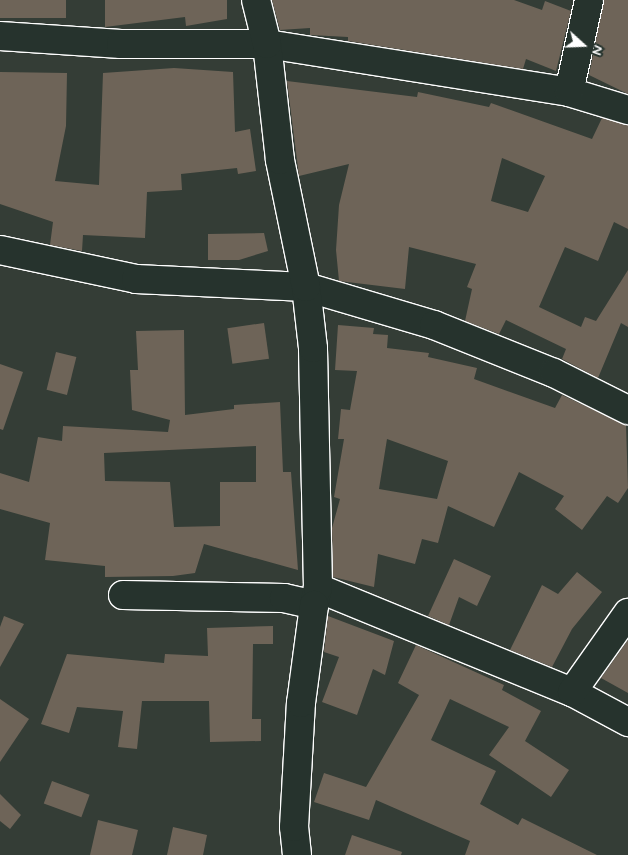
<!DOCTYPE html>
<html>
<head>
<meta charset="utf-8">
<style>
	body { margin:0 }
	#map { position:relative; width:628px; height:855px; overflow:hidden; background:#343d36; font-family:Mynerve,sans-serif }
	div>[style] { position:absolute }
	.building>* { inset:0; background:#6e6458; transform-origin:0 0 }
	.roads { filter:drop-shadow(1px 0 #fff) drop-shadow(-1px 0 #fff) drop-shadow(0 1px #fff) drop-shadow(0 -1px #fff) }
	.minor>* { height:28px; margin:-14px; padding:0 14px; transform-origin:14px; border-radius:14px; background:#26332d }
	span { translate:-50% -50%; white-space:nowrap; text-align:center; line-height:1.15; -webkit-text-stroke:4px #26332d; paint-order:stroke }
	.north { position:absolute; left:558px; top:20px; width:50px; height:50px; -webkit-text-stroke:4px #26332d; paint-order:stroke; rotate:110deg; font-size:14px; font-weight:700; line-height:20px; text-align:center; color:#fff }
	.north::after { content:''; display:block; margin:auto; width:18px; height:22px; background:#fff; clip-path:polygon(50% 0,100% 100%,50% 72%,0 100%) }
</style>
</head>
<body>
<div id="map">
	<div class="building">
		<div style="left:0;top:0;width:66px;height:18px"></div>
		<div style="clip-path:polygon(105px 0,227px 0,227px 19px,186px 26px,185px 17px,105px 27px)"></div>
		<div style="clip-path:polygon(272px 0,514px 0,542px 10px,545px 1px,571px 11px,556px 71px,526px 59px,523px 69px,348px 41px,348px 37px,310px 35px,310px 28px,280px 30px)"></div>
		<div style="clip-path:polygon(604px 0,628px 0,628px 94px,589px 75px)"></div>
		<div style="clip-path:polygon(174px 68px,233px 72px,235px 132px,250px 129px,256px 171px,238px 174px,237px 168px,181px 174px,182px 190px,147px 192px,145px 238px,83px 235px,82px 251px,50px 245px,53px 222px,0 204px,0 72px,67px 73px,66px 126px,55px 181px,99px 185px,103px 73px)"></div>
		<div style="clip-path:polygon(evenodd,287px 81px,417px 97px,418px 92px,489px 107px,491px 103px,592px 139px,602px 118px,628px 125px,628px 229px,614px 222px,598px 261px,565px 247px,539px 307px,581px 327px,585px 317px,596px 321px,628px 270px,628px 327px,621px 323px,598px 378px,562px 359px,566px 349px,506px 320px,499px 334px,465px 321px,472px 289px,467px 287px,476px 264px,409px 247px,405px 289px,339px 281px,336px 250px,339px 205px,349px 164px,299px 176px,287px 81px,502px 158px,545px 176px,528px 212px,491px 201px,502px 158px)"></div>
		<div style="clip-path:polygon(264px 233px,268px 251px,239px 260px,208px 260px,208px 234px)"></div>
		<div style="left:264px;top:323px;width:36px;height:37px;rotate:82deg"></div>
		<div style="clip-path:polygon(evenodd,338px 325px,374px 328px,373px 334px,388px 335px,387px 348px,429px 353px,428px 357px,477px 368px,474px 379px,555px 408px,562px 395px,626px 425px,628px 488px,618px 503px,607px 496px,582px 530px,555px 509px,564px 496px,519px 472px,494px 527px,448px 506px,438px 543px,422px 539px,415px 564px,378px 554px,374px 587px,333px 577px,332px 528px,340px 499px,334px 497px,344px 439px,338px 439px,341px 409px,350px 410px,357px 371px,335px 370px,338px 325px,387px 439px,448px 461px,437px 499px,379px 489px,387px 439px)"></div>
		<div style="clip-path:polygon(evenodd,184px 330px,185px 415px,234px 409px,234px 405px,280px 402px,283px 472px,291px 472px,298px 570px,204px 544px,195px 573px,173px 576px,105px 577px,105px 566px,45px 560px,50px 523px,0 509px,0 473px,29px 482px,38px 437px,62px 441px,63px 426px,168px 432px,170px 420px,132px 410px,130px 370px,138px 370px,136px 331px,184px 330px,256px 446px,256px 482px,220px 482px,220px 526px,174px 527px,170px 482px,105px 481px,104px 453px,256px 446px)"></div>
		<div style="left:56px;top:352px;width:21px;height:39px;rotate:14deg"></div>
		<div style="clip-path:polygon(0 364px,23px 372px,3px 430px,0 429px)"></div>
		<div style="clip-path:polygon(454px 559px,491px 576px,477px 606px,459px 597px,449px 625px,428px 616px)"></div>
		<div style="clip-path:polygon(577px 572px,602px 592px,572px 629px,552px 667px,510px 650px,542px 585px,558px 594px)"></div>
		<div style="clip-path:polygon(4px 616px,24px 624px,0 667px,0 627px)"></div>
		<div style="clip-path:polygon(328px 616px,394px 641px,385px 675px,373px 669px,357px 715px,322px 702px,339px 657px,324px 652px)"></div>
		<div style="clip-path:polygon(273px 626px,273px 644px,253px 644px,252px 719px,261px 719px,261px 741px,210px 742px,209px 701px,142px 701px,137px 749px,118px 747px,123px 711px,77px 707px,69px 733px,41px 724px,67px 654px,164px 663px,165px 654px,208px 656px,207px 628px)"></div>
		<div style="clip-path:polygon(628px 640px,628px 693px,601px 678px)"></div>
		<div style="clip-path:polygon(416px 645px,504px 685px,502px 690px,541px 711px,525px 741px,569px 770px,551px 797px,489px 755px,509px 727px,450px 699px,431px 740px,496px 771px,480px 804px,518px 825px,522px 818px,597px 855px,465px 855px,470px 841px,376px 800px,369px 820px,314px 802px,324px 773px,366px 787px,419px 695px,398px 683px)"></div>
		<div style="clip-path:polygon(0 699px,29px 719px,0 762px)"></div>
		<div style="left:52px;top:781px;width:40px;height:24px;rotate:20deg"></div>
		<div style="clip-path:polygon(0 794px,21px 815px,10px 829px,0 821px)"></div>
		<div style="clip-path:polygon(98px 820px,138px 830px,132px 855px,90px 855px)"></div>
		<div style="clip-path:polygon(173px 827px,207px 835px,203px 855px,167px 855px)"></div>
		<div style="clip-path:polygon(352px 835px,402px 852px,401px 855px,345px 855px)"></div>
	</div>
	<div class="roads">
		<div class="minor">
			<div style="left:0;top:36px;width:121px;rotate:3.8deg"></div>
			<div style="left:121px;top:44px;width:146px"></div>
			<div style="left:267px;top:44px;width:306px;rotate:9deg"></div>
			<div style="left:569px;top:92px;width:62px;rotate:17deg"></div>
			<div style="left:569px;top:92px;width:94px;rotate:-77.7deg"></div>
			<div style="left:0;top:250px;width:139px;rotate:12deg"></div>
			<div style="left:136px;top:279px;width:170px;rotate:2.7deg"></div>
			<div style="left:306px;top:287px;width:134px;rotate:16.5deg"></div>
			<div style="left:434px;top:325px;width:129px;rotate:21.8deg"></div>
			<div style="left:554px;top:373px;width:83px;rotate:26.6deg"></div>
			<div style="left:318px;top:588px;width:274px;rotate:22.3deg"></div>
			<div style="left:572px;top:692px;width:64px;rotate:28.2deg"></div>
			<div style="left:123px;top:595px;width:161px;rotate:1.1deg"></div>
			<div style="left:284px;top:598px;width:31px;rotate:13deg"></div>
			<div style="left:314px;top:605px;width:17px;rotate:-77deg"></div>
			<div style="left:318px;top:588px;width:240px;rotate:-91.2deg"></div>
			<div style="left:313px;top:348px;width:61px;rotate:-96.5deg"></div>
			<div style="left:306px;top:287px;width:130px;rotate:-101.6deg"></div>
			<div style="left:280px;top:160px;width:117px;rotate:-96.4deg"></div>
			<div style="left:267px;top:44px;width:45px;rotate:-104deg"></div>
			<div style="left:572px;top:692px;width:97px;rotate:-54.7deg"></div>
			<div style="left:297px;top:855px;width:28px;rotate:-96deg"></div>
			<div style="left:294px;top:827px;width:124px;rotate:-86.8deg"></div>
			<div style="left:301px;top:703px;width:99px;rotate:-82.4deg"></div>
		</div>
	</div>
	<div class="north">N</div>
</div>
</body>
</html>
